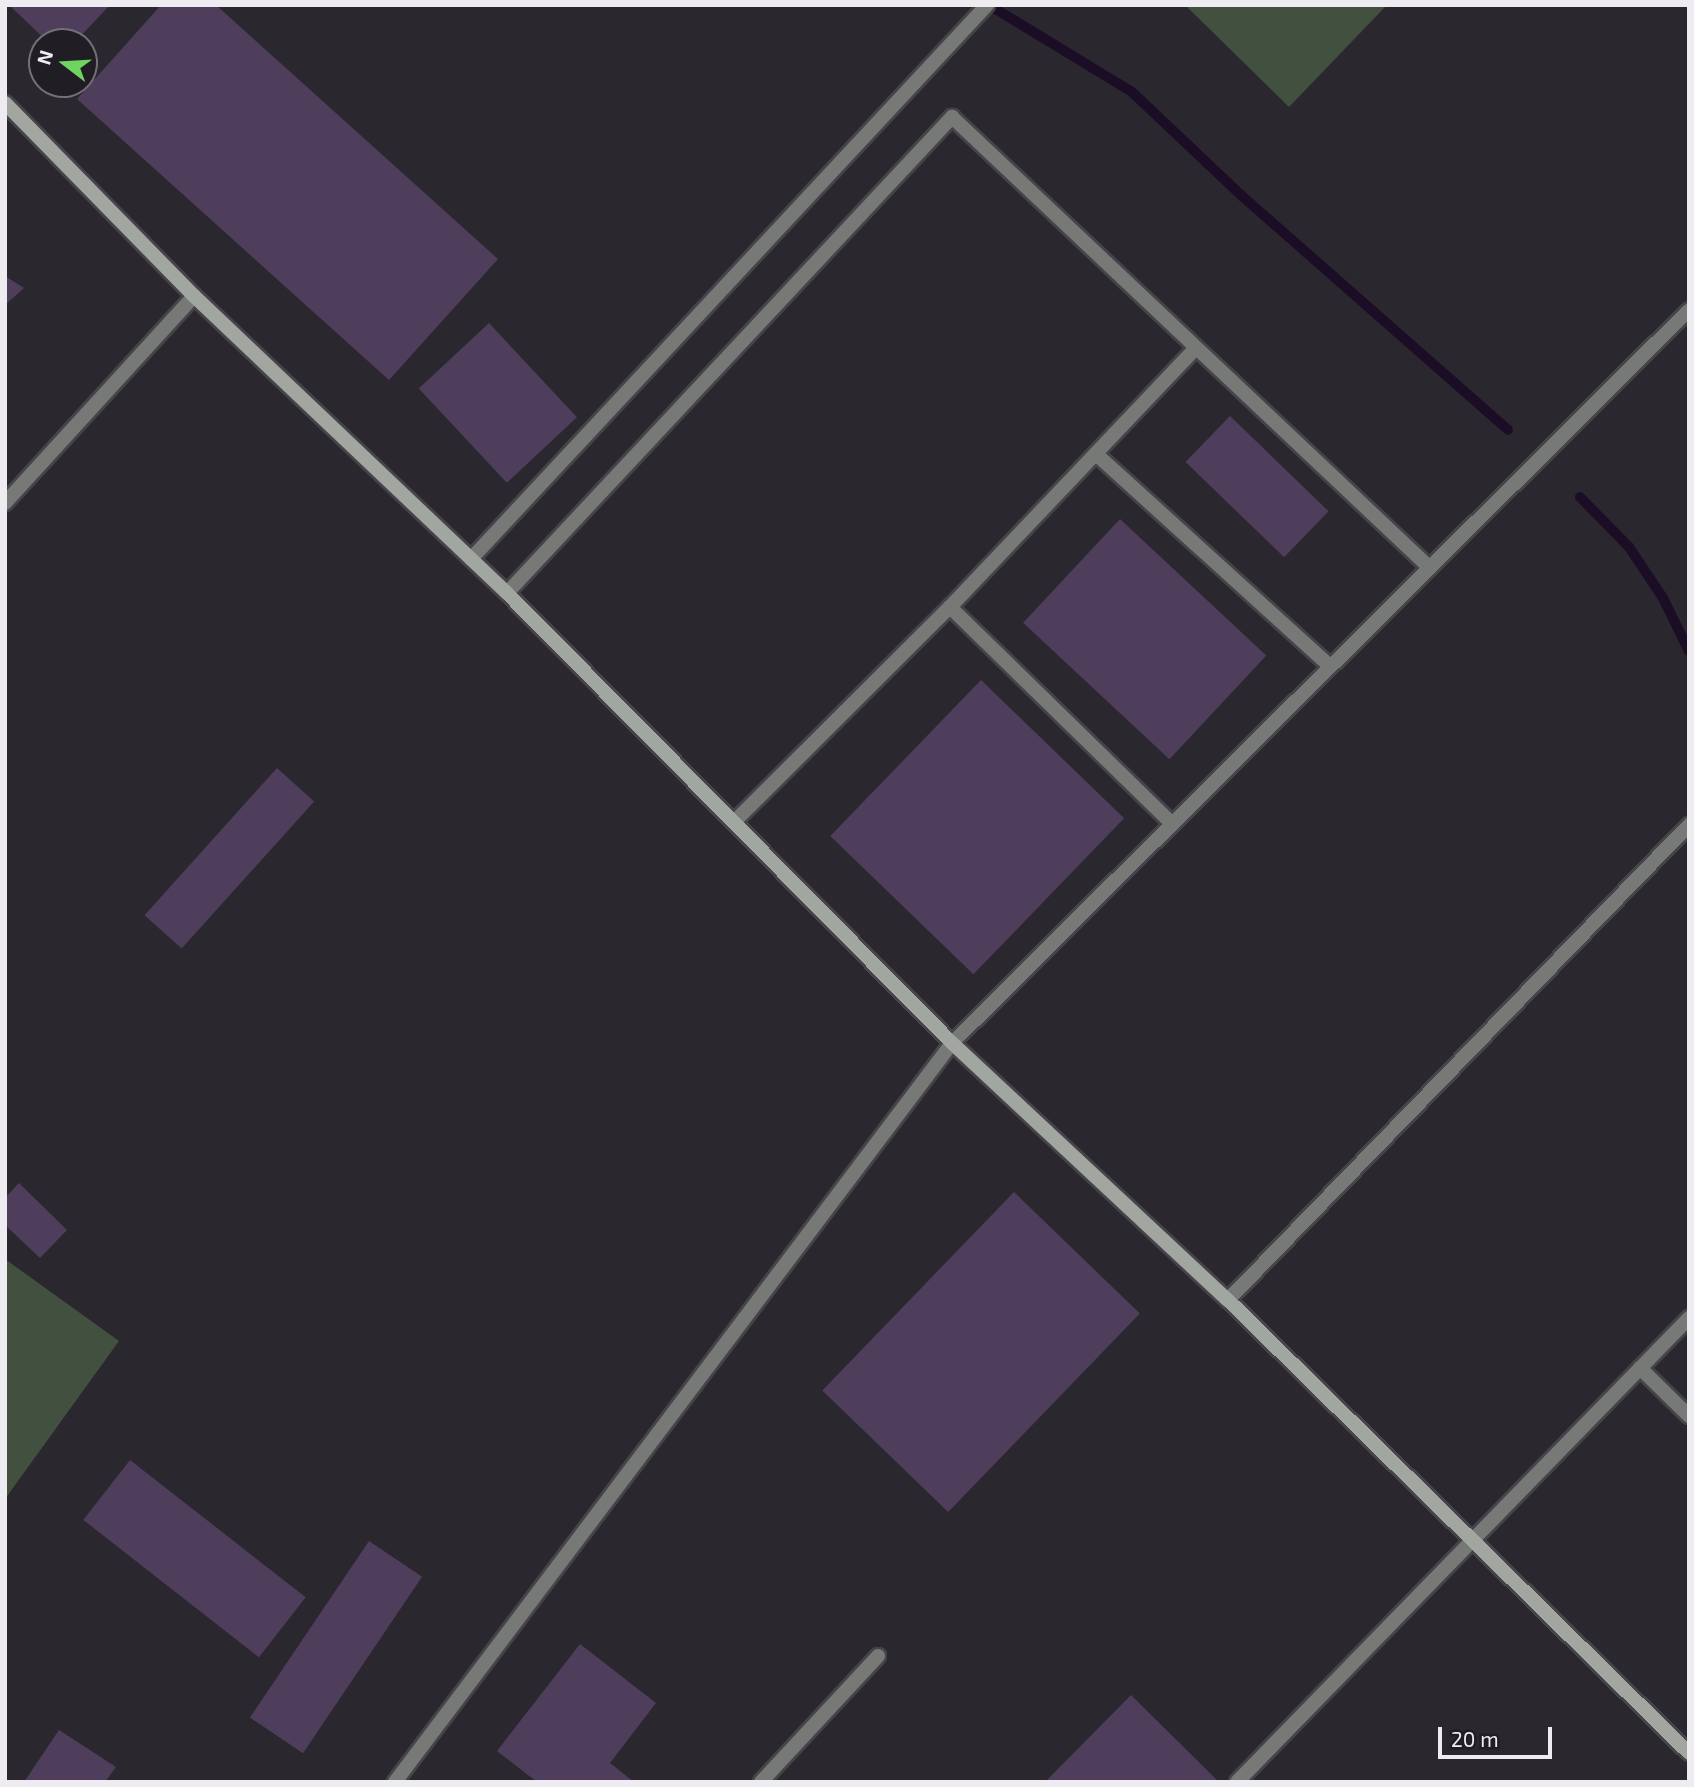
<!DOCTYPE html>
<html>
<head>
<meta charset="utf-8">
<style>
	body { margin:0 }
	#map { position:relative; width:1694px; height:1787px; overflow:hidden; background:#2b272e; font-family:"Exo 2",sans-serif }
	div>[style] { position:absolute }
	.green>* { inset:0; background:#425040 }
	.stream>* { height:10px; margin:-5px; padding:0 5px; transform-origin:5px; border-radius:5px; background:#1b0d25 }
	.building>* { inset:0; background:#4e3e5b; transform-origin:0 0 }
	.roads { filter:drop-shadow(2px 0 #464349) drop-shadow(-2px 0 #464349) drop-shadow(0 2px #464349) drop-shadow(0 -2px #464349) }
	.lane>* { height:14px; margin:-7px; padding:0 7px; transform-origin:7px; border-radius:7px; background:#767975 }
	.street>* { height:14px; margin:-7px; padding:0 7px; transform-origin:7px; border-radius:7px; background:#767975 }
	.secondary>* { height:14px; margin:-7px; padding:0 7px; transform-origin:7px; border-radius:7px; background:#a1a6a1 }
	span { translate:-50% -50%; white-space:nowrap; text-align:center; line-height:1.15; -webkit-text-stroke:5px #211d25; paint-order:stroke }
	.frame { position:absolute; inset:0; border:7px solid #eeecf1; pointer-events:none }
	.north { position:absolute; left:28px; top:28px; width:70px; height:70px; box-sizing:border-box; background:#211d25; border:2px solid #737077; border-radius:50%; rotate:287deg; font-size:19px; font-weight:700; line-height:28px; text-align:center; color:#eeecf1 }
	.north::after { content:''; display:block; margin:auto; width:24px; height:32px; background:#6ed361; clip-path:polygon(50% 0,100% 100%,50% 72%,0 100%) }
	.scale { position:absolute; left:1438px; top:1727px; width:114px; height:32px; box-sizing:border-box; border:4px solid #eeecf1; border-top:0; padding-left:9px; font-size:21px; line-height:24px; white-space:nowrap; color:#eeecf1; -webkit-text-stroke:5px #211d25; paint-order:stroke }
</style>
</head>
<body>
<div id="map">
	<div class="green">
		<div style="clip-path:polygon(1185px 5px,1386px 5px,1386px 6px,1289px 107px)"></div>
		<div style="clip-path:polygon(5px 1259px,119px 1341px,5px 1499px)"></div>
	</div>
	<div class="stream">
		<div style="left:989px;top:5px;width:167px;rotate:31.3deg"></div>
		<div style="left:1132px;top:92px;width:151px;rotate:43.4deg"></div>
		<div style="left:1242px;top:196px;width:354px;rotate:41.3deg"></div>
		<div style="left:1580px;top:497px;width:70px;rotate:45.6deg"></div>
		<div style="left:1629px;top:547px;width:61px;rotate:56.3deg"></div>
		<div style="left:1663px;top:598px;width:59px;rotate:63.9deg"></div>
	</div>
	<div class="building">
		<div style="clip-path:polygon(9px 5px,110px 5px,75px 42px,48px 42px)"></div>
		<div style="clip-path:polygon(161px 5px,216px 5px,498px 259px,389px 380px,77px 99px)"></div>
		<div style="clip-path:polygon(5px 276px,24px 288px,5px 305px)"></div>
		<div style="left:489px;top:323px;width:129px;height:96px;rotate:47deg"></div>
		<div style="left:1230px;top:416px;width:137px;height:64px;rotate:44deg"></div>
		<div style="left:1120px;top:519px;width:200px;height:142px;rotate:43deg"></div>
		<div style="left:981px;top:680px;width:199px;height:217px;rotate:44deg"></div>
		<div style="left:277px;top:768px;width:50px;height:198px;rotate:42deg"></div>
		<div style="clip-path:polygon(19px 1183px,67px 1230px,40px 1258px,5px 1225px,5px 1198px)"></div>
		<div style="left:1014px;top:1192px;width:175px;height:276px;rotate:44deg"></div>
		<div style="left:130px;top:1460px;width:223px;height:76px;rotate:38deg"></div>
		<div style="left:369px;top:1541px;width:64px;height:213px;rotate:34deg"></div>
		<div style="clip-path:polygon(580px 1644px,656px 1703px,610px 1763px,634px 1782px,537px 1782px,497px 1751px)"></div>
		<div style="clip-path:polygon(1131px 1695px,1219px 1782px,1045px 1782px)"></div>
		<div style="clip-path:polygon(59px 1730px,116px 1767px,105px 1782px,24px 1782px)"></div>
	</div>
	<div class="roads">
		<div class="lane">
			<div style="left:471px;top:559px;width:757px;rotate:-47.03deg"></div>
		</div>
		<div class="street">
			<div style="left:1096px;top:454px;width:316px;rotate:42.2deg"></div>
			<div style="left:5px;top:503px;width:280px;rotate:-47.6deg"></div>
			<div style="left:507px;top:593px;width:652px;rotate:-46.93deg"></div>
			<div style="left:952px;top:117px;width:657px;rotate:43.34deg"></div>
			<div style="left:950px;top:607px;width:310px;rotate:44.3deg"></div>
			<div style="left:735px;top:821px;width:303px;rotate:-44.9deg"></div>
			<div style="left:950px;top:607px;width:357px;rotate:-46.5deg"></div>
			<div style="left:1228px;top:1300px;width:662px;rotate:-45.86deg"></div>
			<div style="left:1640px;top:1368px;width:69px;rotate:44.4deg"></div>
			<div style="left:395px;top:1782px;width:925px;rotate:-52.99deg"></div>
			<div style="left:952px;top:1043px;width:1039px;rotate:-44.84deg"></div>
			<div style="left:761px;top:1782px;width:172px;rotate:-47.1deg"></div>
			<div style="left:1237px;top:1782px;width:648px;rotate:-45.75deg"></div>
		</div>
		<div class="secondary">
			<div style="left:5px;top:103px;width:270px;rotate:45.6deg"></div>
			<div style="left:194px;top:296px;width:431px;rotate:43.5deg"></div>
			<div style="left:507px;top:593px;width:633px;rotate:45.32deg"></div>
			<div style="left:952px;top:1043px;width:377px;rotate:43deg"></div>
			<div style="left:1228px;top:1300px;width:646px;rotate:44.5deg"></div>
		</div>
	</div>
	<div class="frame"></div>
	<div class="north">N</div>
	<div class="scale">20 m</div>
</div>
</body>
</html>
